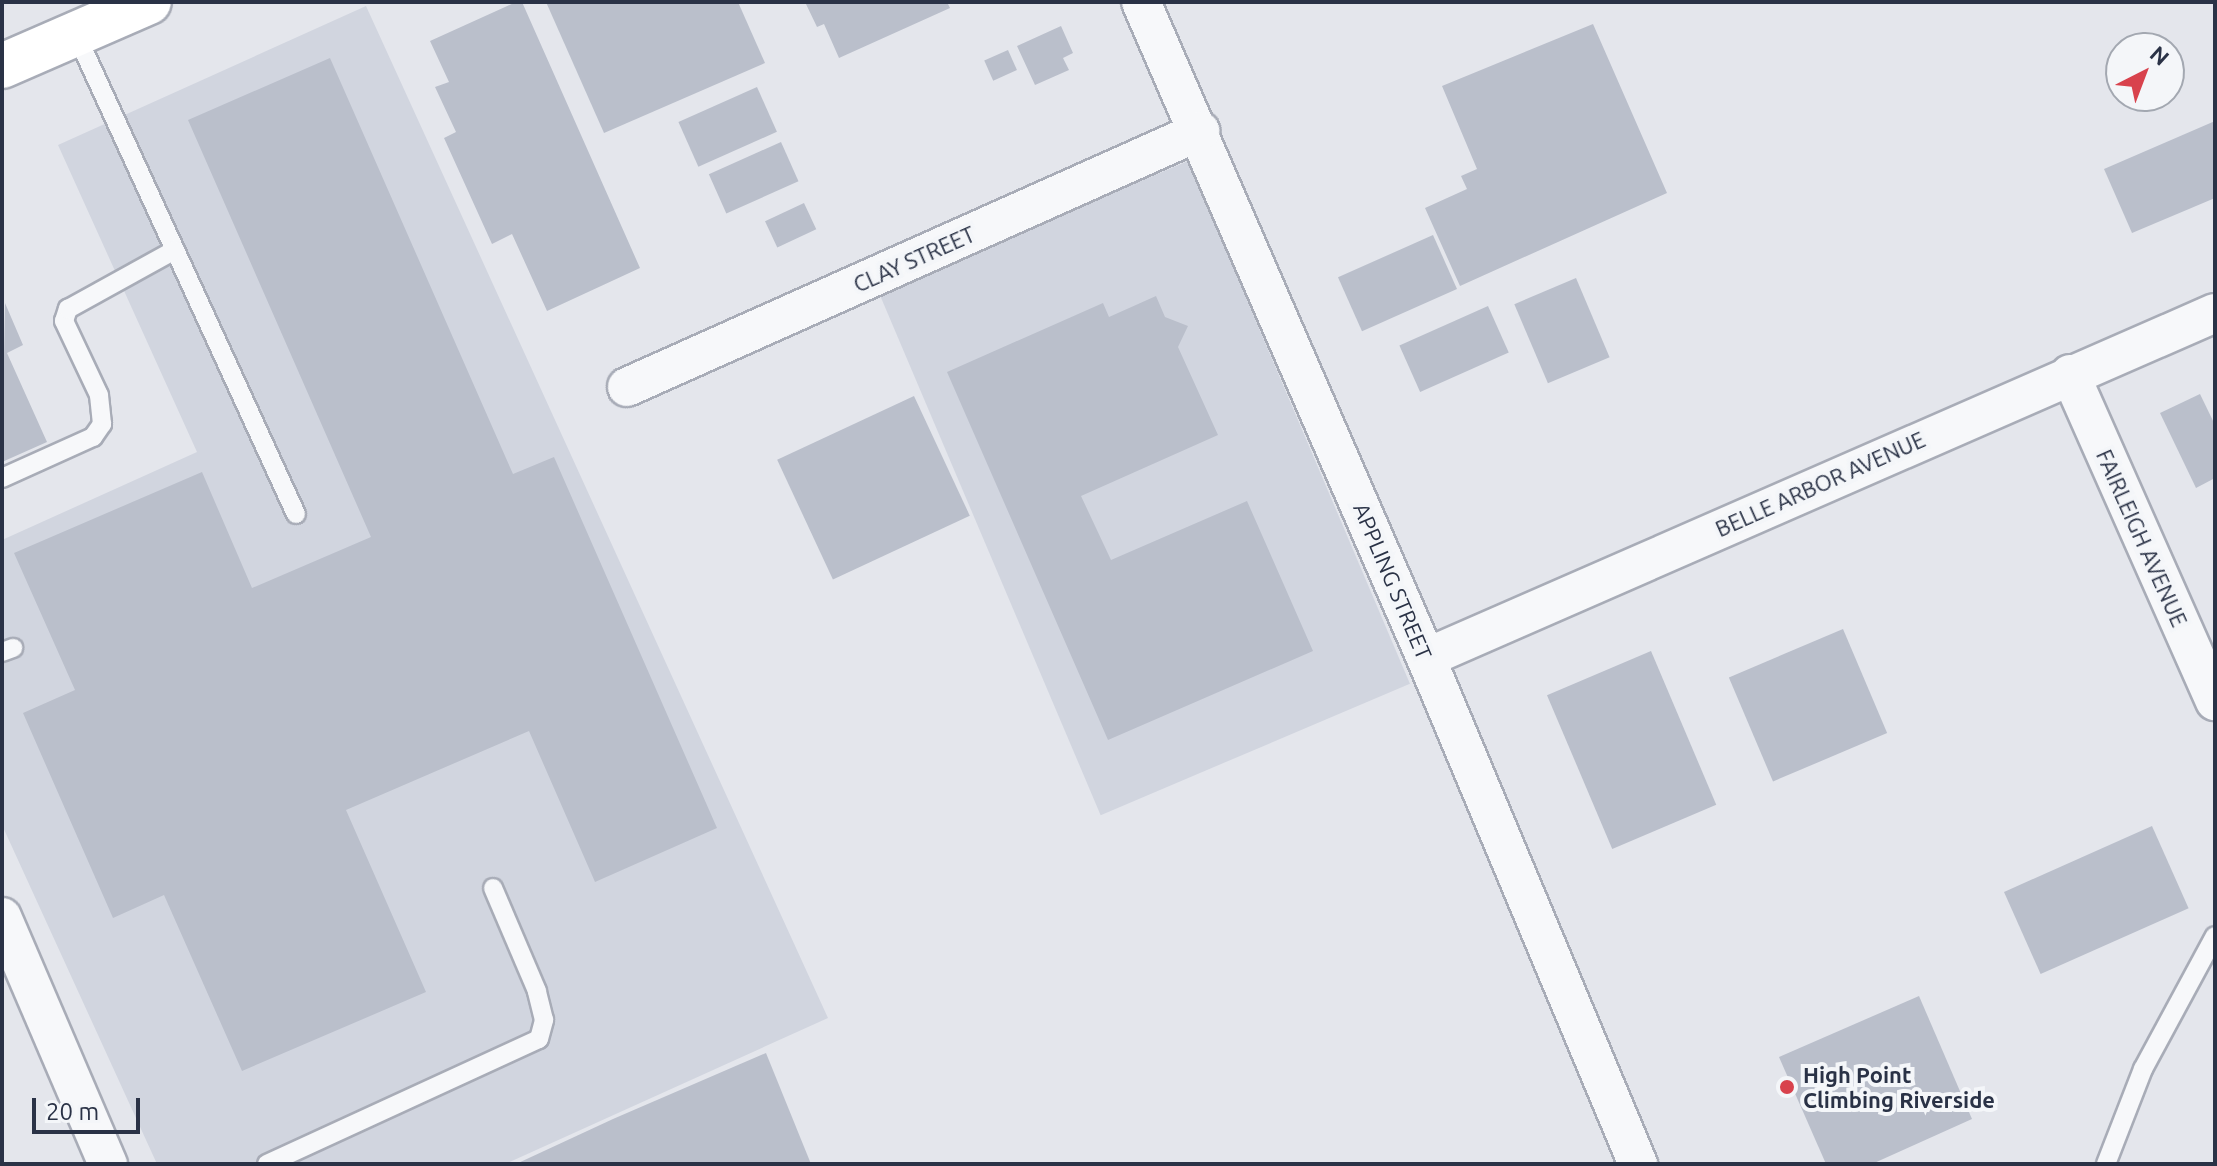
<!DOCTYPE html>
<html>
<head>
<meta charset="utf-8">
<style>
	body { margin:0 }
	#map { position:relative; width:2217px; height:1166px; overflow:hidden; background:#e4e6ec; font-family:Ubuntu,sans-serif }
	div>[style] { position:absolute }
	.built>* { inset:0; background:#d1d5df; transform-origin:0 0 }
	.building>* { inset:0; background:#babfcb; transform-origin:0 0 }
	.roads { filter:drop-shadow(2px 0 #a8acb7) drop-shadow(-2px 0 #a8acb7) drop-shadow(0 2px #a8acb7) drop-shadow(0 -2px #a8acb7) }
	.lane>* { height:18px; margin:-9px; padding:0 9px; transform-origin:9px; border-radius:9px; background:#f7f8fa }
	.street>* { height:38px; margin:-19px; padding:0 19px; transform-origin:19px; border-radius:19px; background:#f7f8fa }
	.primary>* { height:44px; margin:-22px; padding:0 22px; transform-origin:22px; border-radius:22px; background:#fff }
	.dots>* { width:22px; height:22px; translate:-50% -50%; box-sizing:border-box; border:4px solid #f4f6f9; border-radius:50% }
	span { translate:-50% -50%; white-space:nowrap; text-align:center; line-height:1.15; -webkit-text-stroke:8px #f4f6f9; paint-order:stroke }
	.street-label { font-size:22px; color:#2a3246 }
	.poi-label { font-size:22px; color:#2a3246; font-weight:700 }
	.left { translate:0 -50%; text-align:left }
	.frame { position:absolute; inset:0; border:4px solid #2a3246; pointer-events:none }
	.north { position:absolute; left:2105px; top:32px; width:80px; height:80px; box-sizing:border-box; background:#f4f6f9; border:2px solid #a3a8b1; border-radius:50%; rotate:42deg; font-size:22px; font-weight:700; line-height:32px; text-align:center; color:#2a3246 }
	.north::after { content:''; display:block; margin:auto; width:28px; height:36px; background:#d8424d; clip-path:polygon(50% 0,100% 100%,50% 72%,0 100%) }
	.scale { position:absolute; left:32px; top:1098px; width:108px; height:36px; box-sizing:border-box; border:4px solid #2a3246; border-top:0; padding-left:10px; font-size:24px; line-height:28px; white-space:nowrap; color:#2a3246; -webkit-text-stroke:6px #f4f6f9; paint-order:stroke }
</style>
</head>
<body>
<div id="map">
	<div class="built">
		<div style="clip-path:polygon(366px 6px,828px 1018px,505px 1164px,157px 1164px,2px 825px,2px 540px,197px 452px,58px 145px)"></div>
		<div style="left:1188px;top:161px;width:568px;height:336px;rotate:67deg"></div>
	</div>
	<div class="building">
		<div style="clip-path:polygon(516px 2px,522px 2px,640px 268px,547px 311px,512px 234px,492px 244px,444px 138px,456px 132px,435px 87px,449px 82px,430px 41px)"></div>
		<div style="clip-path:polygon(546px 2px,738px 2px,765px 63px,604px 133px)"></div>
		<div style="clip-path:polygon(805px 2px,947px 2px,950px 8px,839px 58px,824px 24px,817px 27px)"></div>
		<div style="clip-path:polygon(1593px 24px,1667px 193px,1460px 286px,1425px 208px,1467px 189px,1461px 176px,1477px 169px,1442px 86px)"></div>
		<div style="clip-path:polygon(1061px 26px,1073px 53px,1063px 58px,1069px 70px,1035px 85px,1017px 46px)"></div>
		<div style="left:1008px;top:50px;width:22px;height:26px;rotate:66deg"></div>
		<div style="clip-path:polygon(330px 58px,513px 474px,554px 457px,717px 828px,595px 882px,529px 731px,346px 810px,426px 992px,242px 1071px,164px 895px,113px 918px,23px 713px,75px 690px,14px 553px,202px 472px,252px 588px,371px 537px,188px 120px)"></div>
		<div style="left:757px;top:87px;width:49px;height:86px;rotate:66deg"></div>
		<div style="clip-path:polygon(2215px 121px,2215px 198px,2132px 233px,2104px 169px)"></div>
		<div style="left:781px;top:142px;width:43px;height:79px;rotate:66deg"></div>
		<div style="left:804px;top:203px;width:29px;height:43px;rotate:65deg"></div>
		<div style="left:1433px;top:235px;width:59px;height:104px;rotate:66deg"></div>
		<div style="left:1576px;top:278px;width:86px;height:67px;rotate:67deg"></div>
		<div style="clip-path:polygon(1156px 296px,1165px 317px,1188px 326px,1178px 347px,1218px 435px,1081px 496px,1111px 560px,1247px 501px,1313px 651px,1108px 740px,947px 372px,1103px 303px,1109px 317px)"></div>
		<div style="clip-path:polygon(5px 303px,23px 345px,7px 353px,47px 442px,2px 462px)"></div>
		<div style="left:1488px;top:306px;width:51px;height:97px;rotate:66deg"></div>
		<div style="clip-path:polygon(2200px 394px,2215px 425px,2215px 478px,2196px 488px,2160px 413px)"></div>
		<div style="left:914px;top:396px;width:132px;height:151px;rotate:65deg"></div>
		<div style="left:1843px;top:629px;width:113px;height:124px;rotate:67deg"></div>
		<div style="left:1651px;top:651px;width:167px;height:113px;rotate:67deg"></div>
		<div style="left:2152px;top:826px;width:90px;height:162px;rotate:66deg"></div>
		<div style="clip-path:polygon(1919px 996px,1972px 1119px,1872px 1164px,1826px 1164px,1779px 1057px)"></div>
		<div style="clip-path:polygon(766px 1053px,811px 1164px,516px 1164px,613px 1119px)"></div>
	</div>
	<div class="roads">
		<div class="lane">
			<div style="left:76px;top:34px;width:528px;rotate:65.38deg"></div>
			<div style="left:2px;top:478px;width:100px;rotate:-24.3deg"></div>
			<div style="left:93px;top:437px;width:16px;rotate:-55deg"></div>
			<div style="left:102px;top:424px;width:29px;rotate:-96deg"></div>
			<div style="left:99px;top:395px;width:82px;rotate:-115.3deg"></div>
			<div style="left:64px;top:321px;width:13px;rotate:-72deg"></div>
			<div style="left:68px;top:309px;width:122px;rotate:-28.9deg"></div>
			<div style="left:2px;top:652px;width:12px;rotate:-20deg"></div>
			<div style="left:267px;top:1164px;width:299px;rotate:-24.7deg"></div>
			<div style="left:539px;top:1039px;width:20px;rotate:-75deg"></div>
			<div style="left:544px;top:1020px;width:30px;rotate:-104deg"></div>
			<div style="left:537px;top:991px;width:112px;rotate:-113.1deg"></div>
			<div style="left:2106px;top:1164px;width:102px;rotate:-68.7deg"></div>
			<div style="left:2143px;top:1069px;width:151px;rotate:-61.6deg"></div>
		</div>
		<div class="street">
			<div style="left:1141px;top:2px;width:715px;rotate:66.52deg"></div>
			<div style="left:1426px;top:658px;width:549px;rotate:67.27deg"></div>
			<div style="left:2070px;top:374px;width:358px;rotate:66.1deg"></div>
			<div style="left:627px;top:387px;width:628px;rotate:-24.07deg"></div>
			<div style="left:1426px;top:658px;width:861px;rotate:-23.62deg"></div>
			<div style="left:2px;top:917px;width:269px;rotate:66.8deg"></div>
		</div>
		<div class="primary">
			<div style="left:2px;top:66px;width:160px;rotate:-23.5deg"></div>
		</div>
	</div>
	<div class="dots">
		<div style="left:1787px;top:1087px;background:#d8424d"></div>
	</div>
	<div class="street-label">
		<span style="left:914px;top:259px;rotate:-24deg">CLAY STREET</span>
		<span style="left:1820px;top:484px;rotate:-24deg">BELLE ARBOR AVENUE</span>
		<span style="left:2142px;top:538px;rotate:66deg">FAIRLEIGH AVENUE</span>
		<span style="left:1393px;top:581px;rotate:67deg">APPLING STREET</span>
	</div>
	<div class="poi-label">
		<span class="left" style="left:1803px;top:1087px">High Point<br>Climbing Riverside</span>
	</div>
	<div class="frame"></div>
	<div class="north">N</div>
	<div class="scale">20 m</div>
</div>
</body>
</html>
